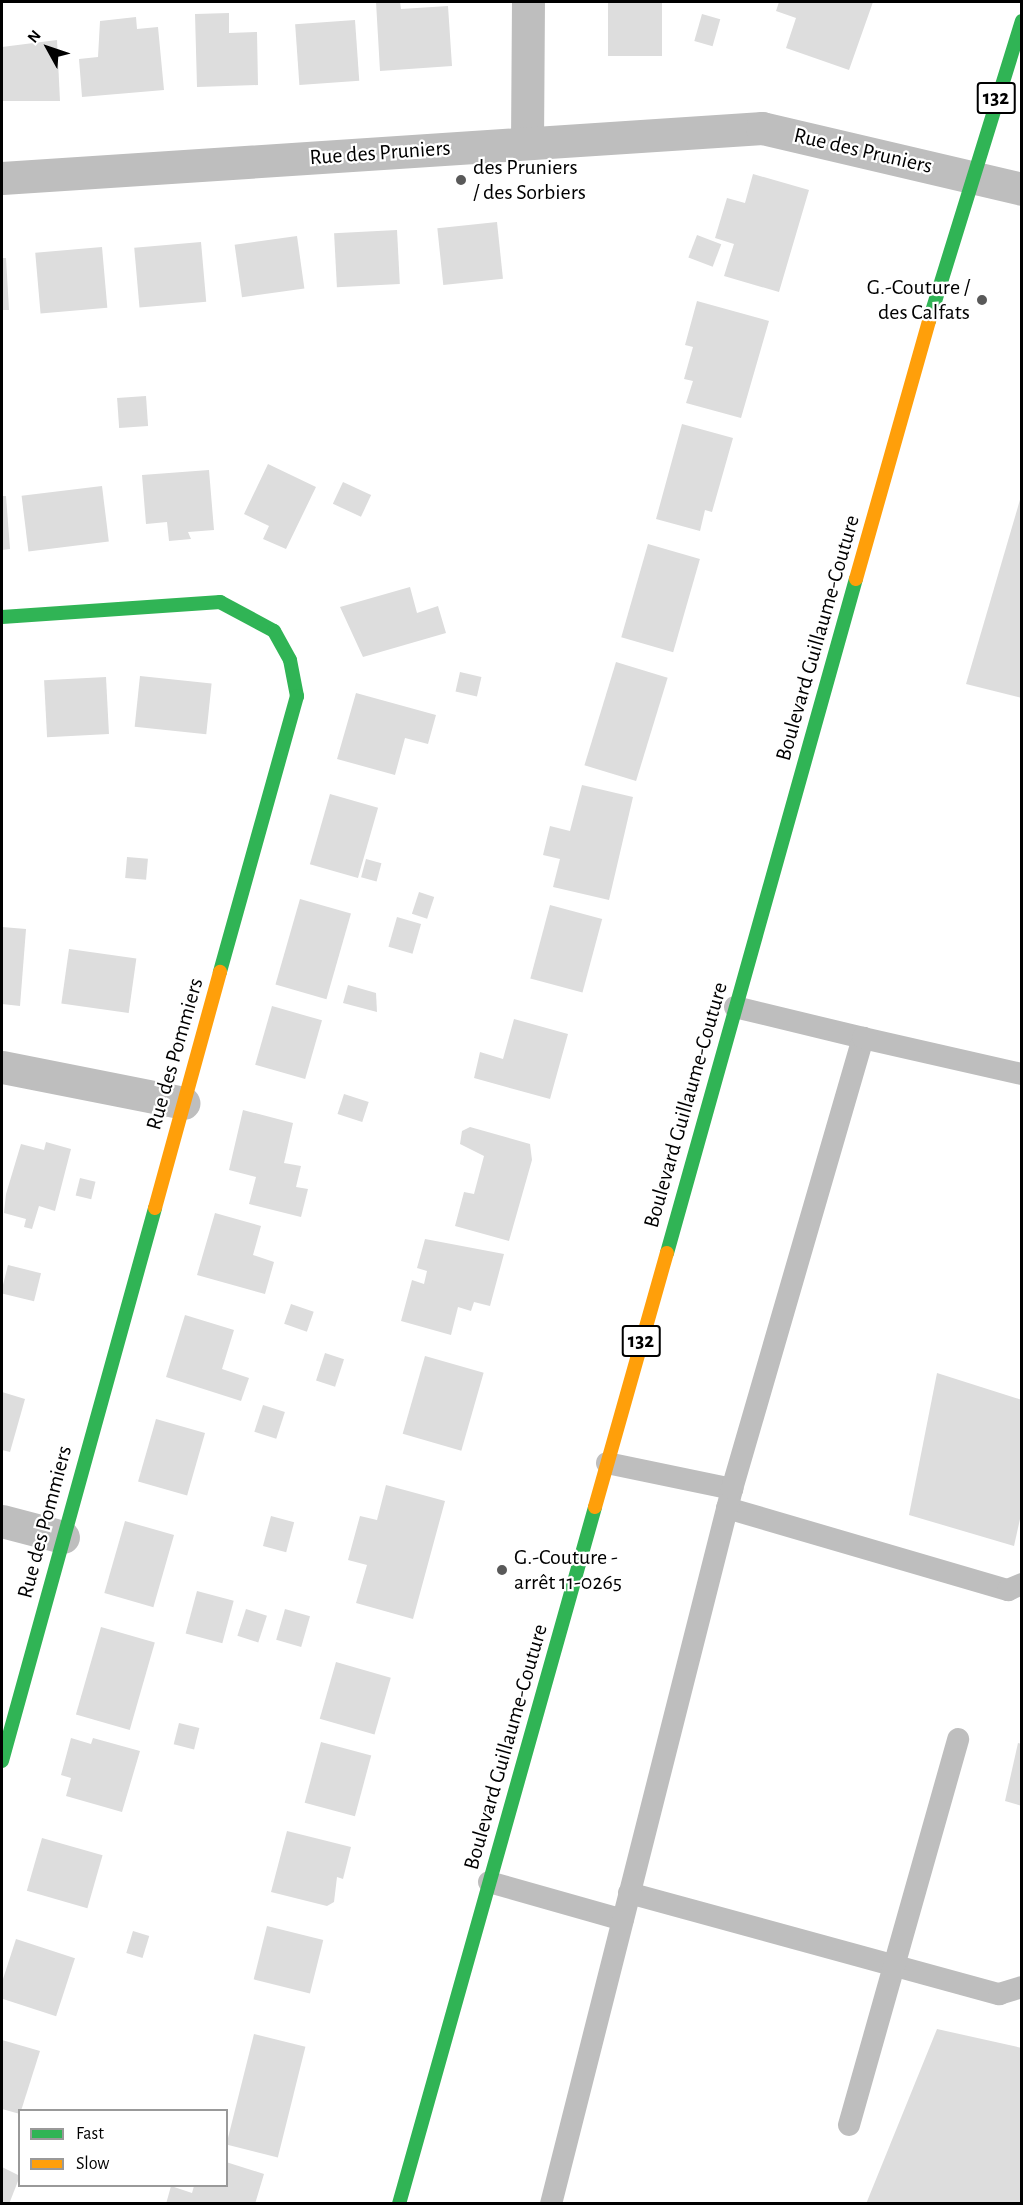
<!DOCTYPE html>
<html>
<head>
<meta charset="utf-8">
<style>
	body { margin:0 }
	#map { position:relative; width:1023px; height:2205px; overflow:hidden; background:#fff; font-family:"Alegreya Sans",sans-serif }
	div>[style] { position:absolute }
	.building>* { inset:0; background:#ddd; transform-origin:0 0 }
	.lane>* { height:22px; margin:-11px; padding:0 11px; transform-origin:11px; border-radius:11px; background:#bebebe }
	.street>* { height:33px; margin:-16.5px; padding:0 16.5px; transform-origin:16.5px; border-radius:16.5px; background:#bebebe }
	.fast>* { height:14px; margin:-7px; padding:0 7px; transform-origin:7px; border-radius:7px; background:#30b455 }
	.slow>* { height:14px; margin:-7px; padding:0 7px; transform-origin:7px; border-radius:7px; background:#ff9f0a }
	.dots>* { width:16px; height:16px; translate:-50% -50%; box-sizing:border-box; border:3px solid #fff; border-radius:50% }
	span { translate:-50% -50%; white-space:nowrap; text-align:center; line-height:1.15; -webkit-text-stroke:4.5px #fff; paint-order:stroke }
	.shield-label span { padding:2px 4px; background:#fff; border:2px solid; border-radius:4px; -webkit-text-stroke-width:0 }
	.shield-label { font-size:21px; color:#000; font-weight:700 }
	.street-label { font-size:22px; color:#000 }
	.poi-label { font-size:22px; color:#000 }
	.left { translate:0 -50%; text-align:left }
	.right { translate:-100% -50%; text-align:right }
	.frame { position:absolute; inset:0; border:3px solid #000; pointer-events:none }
	.legend { position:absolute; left:18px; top:2109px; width:210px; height:78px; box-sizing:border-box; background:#fff; border:2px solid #999; margin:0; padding:8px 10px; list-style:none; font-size:18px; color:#000 }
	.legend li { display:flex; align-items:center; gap:12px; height:30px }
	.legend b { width:30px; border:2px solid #999 }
	.north { position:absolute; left:18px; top:18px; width:60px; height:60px; -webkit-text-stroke:4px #fff; paint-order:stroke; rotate:310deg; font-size:16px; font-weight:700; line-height:24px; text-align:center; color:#000 }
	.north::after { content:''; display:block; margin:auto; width:21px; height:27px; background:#000; clip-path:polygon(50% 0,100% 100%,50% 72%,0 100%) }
</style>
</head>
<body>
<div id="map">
	<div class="building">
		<div style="clip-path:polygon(376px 2px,400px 2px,401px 9px,448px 6px,452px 66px,380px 71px)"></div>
		<div style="left:608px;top:2px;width:54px;height:54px"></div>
		<div style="clip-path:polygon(779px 2px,873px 2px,849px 70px,786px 48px,796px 18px,776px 11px)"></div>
		<div style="clip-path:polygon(229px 13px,229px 33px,257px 32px,258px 85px,197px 87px,195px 14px)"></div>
		<div style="left:702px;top:14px;width:19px;height:28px;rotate:16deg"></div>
		<div style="clip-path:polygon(136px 17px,137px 29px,158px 27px,164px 90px,82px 97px,79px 59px,98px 57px,100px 21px)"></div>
		<div style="left:355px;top:20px;width:61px;height:60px;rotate:86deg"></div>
		<div style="clip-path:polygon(57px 40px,60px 101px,2px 101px,2px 47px)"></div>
		<div style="clip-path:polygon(753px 174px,809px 190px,779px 292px,724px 276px,734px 244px,715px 238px,727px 198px,745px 203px)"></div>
		<div style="left:497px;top:222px;width:57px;height:60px;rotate:84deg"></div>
		<div style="left:397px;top:230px;width:54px;height:63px;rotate:87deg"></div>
		<div style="left:697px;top:235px;width:26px;height:24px;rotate:21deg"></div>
		<div style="left:297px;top:236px;width:53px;height:63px;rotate:82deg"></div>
		<div style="left:201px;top:242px;width:60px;height:67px;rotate:85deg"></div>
		<div style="left:102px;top:247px;width:61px;height:67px;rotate:85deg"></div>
		<div style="clip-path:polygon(2px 258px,6px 258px,9px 310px,2px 310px)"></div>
		<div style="clip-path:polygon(697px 301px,769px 321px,741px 418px,686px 403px,693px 381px,684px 379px,693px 347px,685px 345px)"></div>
		<div style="left:146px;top:396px;width:30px;height:29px;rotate:86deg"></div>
		<div style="clip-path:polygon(682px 424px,733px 438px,712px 512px,705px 510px,700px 531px,656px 519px)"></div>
		<div style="clip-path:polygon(268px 464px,316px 487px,286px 549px,263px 539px,269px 526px,244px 514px)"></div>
		<div style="clip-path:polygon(209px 470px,214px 530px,188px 532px,191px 539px,169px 541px,167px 522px,146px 524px,142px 475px)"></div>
		<div style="left:343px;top:482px;width:31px;height:24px;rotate:25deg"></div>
		<div style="left:102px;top:486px;width:56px;height:81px;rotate:83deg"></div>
		<div style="clip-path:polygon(1022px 493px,1022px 698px,966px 684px)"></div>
		<div style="clip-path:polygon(2px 496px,6px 496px,10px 549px,2px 550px)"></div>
		<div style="left:648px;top:544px;width:54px;height:97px;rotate:16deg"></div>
		<div style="clip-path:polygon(410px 587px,417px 613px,438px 606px,446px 633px,363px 657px,340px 607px)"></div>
		<div style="left:616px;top:662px;width:54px;height:108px;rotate:17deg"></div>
		<div style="left:460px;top:672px;width:22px;height:20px;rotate:13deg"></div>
		<div style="left:140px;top:676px;width:72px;height:51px;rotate:6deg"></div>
		<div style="left:106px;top:677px;width:57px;height:62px;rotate:87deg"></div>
		<div style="clip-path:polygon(356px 693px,436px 715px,428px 744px,405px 738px,395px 775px,337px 759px)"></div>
		<div style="clip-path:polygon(582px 785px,633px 797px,609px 900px,553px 887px,560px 859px,543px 855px,550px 826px,570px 831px)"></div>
		<div style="left:330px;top:794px;width:50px;height:73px;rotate:16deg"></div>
		<div style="left:127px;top:857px;width:21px;height:21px;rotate:5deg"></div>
		<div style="left:366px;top:859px;width:16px;height:19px;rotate:15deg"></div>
		<div style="left:419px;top:892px;width:16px;height:23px;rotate:18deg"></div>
		<div style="left:300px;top:899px;width:53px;height:89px;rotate:16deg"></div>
		<div style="left:550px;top:905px;width:54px;height:76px;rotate:15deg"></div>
		<div style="left:397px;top:917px;width:25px;height:31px;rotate:16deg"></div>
		<div style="clip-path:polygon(2px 927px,26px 929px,20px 1006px,2px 1004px)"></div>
		<div style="left:69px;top:949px;width:68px;height:55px;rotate:8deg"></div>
		<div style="clip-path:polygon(348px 985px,376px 993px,377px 1012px,343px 1003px)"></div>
		<div style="left:272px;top:1006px;width:52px;height:61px;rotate:16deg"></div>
		<div style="clip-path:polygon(514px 1019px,568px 1034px,550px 1099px,474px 1078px,480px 1052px,503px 1059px)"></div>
		<div style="left:344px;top:1094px;width:26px;height:21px;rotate:18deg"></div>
		<div style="clip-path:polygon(243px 1110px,293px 1123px,284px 1163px,301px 1166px,296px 1187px,308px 1189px,301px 1217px,249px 1204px,256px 1177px,229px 1170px)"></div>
		<div style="clip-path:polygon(470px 1127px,530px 1144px,532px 1160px,509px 1241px,455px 1226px,464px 1192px,474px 1194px,484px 1156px,460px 1144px,462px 1131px)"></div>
		<div style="clip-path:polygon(46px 1142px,71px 1149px,55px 1211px,39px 1206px,32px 1229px,24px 1227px,26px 1219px,4px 1213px,6px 1194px,21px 1144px,44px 1150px)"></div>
		<div style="left:80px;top:1178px;width:16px;height:18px;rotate:14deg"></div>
		<div style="clip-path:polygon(215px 1213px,261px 1226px,253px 1255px,274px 1262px,265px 1294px,197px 1275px)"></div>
		<div style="clip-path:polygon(425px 1239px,504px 1254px,490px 1306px,474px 1302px,471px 1311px,458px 1307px,451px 1335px,401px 1321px,412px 1280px,424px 1284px,427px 1271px,417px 1268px)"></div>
		<div style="left:8px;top:1265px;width:34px;height:29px;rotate:14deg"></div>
		<div style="left:291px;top:1304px;width:24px;height:21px;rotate:19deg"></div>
		<div style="clip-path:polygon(185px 1315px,234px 1330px,222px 1369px,249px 1378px,241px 1401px,166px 1377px)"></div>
		<div style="left:325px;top:1353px;width:20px;height:29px;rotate:18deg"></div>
		<div style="left:425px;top:1356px;width:61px;height:81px;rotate:16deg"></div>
		<div style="clip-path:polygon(937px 1373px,1022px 1400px,1022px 1510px,1014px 1546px,909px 1515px)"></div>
		<div style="clip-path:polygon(2px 1392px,25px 1399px,10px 1452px,2px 1450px)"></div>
		<div style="left:263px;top:1405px;width:23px;height:28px;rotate:18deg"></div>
		<div style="left:156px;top:1419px;width:51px;height:65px;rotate:16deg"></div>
		<div style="clip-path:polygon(386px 1485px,445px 1501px,413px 1619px,356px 1603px,367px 1565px,348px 1560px,360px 1516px,377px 1520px)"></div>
		<div style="left:271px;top:1516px;width:24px;height:31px;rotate:15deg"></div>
		<div style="left:125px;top:1521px;width:51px;height:75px;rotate:16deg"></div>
		<div style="left:197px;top:1591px;width:38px;height:44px;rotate:15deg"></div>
		<div style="left:246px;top:1609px;width:22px;height:28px;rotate:18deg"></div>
		<div style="left:285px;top:1609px;width:26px;height:32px;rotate:16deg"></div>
		<div style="left:101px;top:1627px;width:56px;height:91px;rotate:16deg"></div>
		<div style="left:336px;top:1662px;width:57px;height:59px;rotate:16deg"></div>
		<div style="left:179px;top:1723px;width:21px;height:22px;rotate:14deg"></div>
		<div style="clip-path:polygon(71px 1738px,91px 1744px,93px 1738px,140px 1751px,122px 1812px,66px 1796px,71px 1778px,61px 1775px)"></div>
		<div style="left:321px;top:1742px;width:52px;height:63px;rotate:15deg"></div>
		<div style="clip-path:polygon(1018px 1743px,1022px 1744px,1022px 1806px,1005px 1801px)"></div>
		<div style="clip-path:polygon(287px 1831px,351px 1847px,343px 1879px,337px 1877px,334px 1902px,327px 1906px,271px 1892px)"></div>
		<div style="left:42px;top:1838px;width:63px;height:55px;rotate:16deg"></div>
		<div style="left:267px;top:1926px;width:58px;height:55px;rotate:14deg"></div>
		<div style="left:133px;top:1931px;width:17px;height:23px;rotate:17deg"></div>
		<div style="left:16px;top:1939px;width:62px;height:61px;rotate:18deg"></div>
		<div style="clip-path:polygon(937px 2029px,1022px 2048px,1022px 2204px,866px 2204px)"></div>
		<div style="left:254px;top:2034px;width:53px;height:114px;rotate:14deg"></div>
		<div style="clip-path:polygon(2px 2040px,40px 2051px,20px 2114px,2px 2109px)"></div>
		<div style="clip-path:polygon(226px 2162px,264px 2174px,255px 2204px,166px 2204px,171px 2186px,192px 2193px,194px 2186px,226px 2186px)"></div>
		<div style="clip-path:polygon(2px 2167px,20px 2176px,9px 2204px,2px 2204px)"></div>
	</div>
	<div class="lane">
		<div style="left:735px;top:1007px;width:132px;rotate:13.6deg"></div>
		<div style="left:607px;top:1463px;width:128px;rotate:11.7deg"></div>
		<div style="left:727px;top:1508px;width:293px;rotate:16.3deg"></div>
		<div style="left:1008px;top:1590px;width:15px;rotate:-23deg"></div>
		<div style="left:489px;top:1882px;width:139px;rotate:15.8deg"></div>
		<div style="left:629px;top:1893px;width:384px;rotate:15.3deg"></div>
		<div style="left:999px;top:1994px;width:24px;rotate:-17deg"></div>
		<div style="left:849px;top:2125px;width:401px;rotate:-74.2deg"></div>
		<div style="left:551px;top:2204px;width:738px;rotate:-75.79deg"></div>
		<div style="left:732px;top:1489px;width:470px;rotate:-73.8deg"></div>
		<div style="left:863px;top:1038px;width:163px;rotate:12.8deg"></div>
	</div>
	<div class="street">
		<div style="left:527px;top:143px;width:141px;rotate:-89.6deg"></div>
		<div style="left:2px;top:178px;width:762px;rotate:-3.76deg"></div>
		<div style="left:762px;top:128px;width:267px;rotate:13.2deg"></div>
		<div style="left:2px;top:1067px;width:185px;rotate:11.2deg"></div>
		<div style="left:2px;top:1521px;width:63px;rotate:14.7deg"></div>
	</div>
	<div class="fast">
		<div style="left:929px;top:321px;width:314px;rotate:-72.8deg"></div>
		<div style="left:2px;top:617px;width:219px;rotate:-3.9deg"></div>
		<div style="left:220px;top:602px;width:61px;rotate:28.2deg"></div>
		<div style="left:274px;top:631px;width:33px;rotate:61deg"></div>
		<div style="left:290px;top:660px;width:37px;rotate:79deg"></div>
		<div style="left:297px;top:696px;width:287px;rotate:105.6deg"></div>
		<div style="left:667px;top:1253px;width:700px;rotate:-74.34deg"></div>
		<div style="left:2px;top:1761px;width:574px;rotate:-74.53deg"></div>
		<div style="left:399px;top:2204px;width:724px;rotate:-74.29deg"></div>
	</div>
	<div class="slow">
		<div style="left:856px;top:579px;width:268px;rotate:-74.2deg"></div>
		<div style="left:155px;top:1208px;width:245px;rotate:-74.6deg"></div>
		<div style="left:595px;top:1507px;width:264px;rotate:-74.2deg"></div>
	</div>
	<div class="dots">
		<div style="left:461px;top:180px;background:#595959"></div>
		<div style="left:982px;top:300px;background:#595959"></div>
		<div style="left:502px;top:1570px;background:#595959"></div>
	</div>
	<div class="shield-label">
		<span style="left:996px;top:98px">132</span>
		<span style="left:641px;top:1341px">132</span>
	</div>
	<div class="street-label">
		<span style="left:863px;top:151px;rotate:13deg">Rue des Pruniers</span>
		<span style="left:380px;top:153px;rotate:-4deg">Rue des Pruniers</span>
		<span style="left:818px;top:638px;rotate:-74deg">Boulevard Guillaume-Couture</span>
		<span style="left:175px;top:1054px;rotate:-74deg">Rue des Pommiers</span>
		<span style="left:686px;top:1105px;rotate:-74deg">Boulevard Guillaume-Couture</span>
		<span style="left:45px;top:1522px;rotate:-75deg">Rue des Pommiers</span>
		<span style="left:506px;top:1747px;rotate:-74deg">Boulevard Guillaume-Couture</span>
	</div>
	<div class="poi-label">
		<span class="left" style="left:473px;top:180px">des Pruniers<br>/ des Sorbiers</span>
		<span class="right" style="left:970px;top:300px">G.-Couture /<br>des Calfats</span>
		<span class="left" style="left:514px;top:1570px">G.-Couture -<br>arrêt 11-0265</span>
	</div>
	<div class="frame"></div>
	<ul class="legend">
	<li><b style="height:8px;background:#30b455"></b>Fast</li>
	<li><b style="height:8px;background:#ff9f0a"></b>Slow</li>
	</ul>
	<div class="north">N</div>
</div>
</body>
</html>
